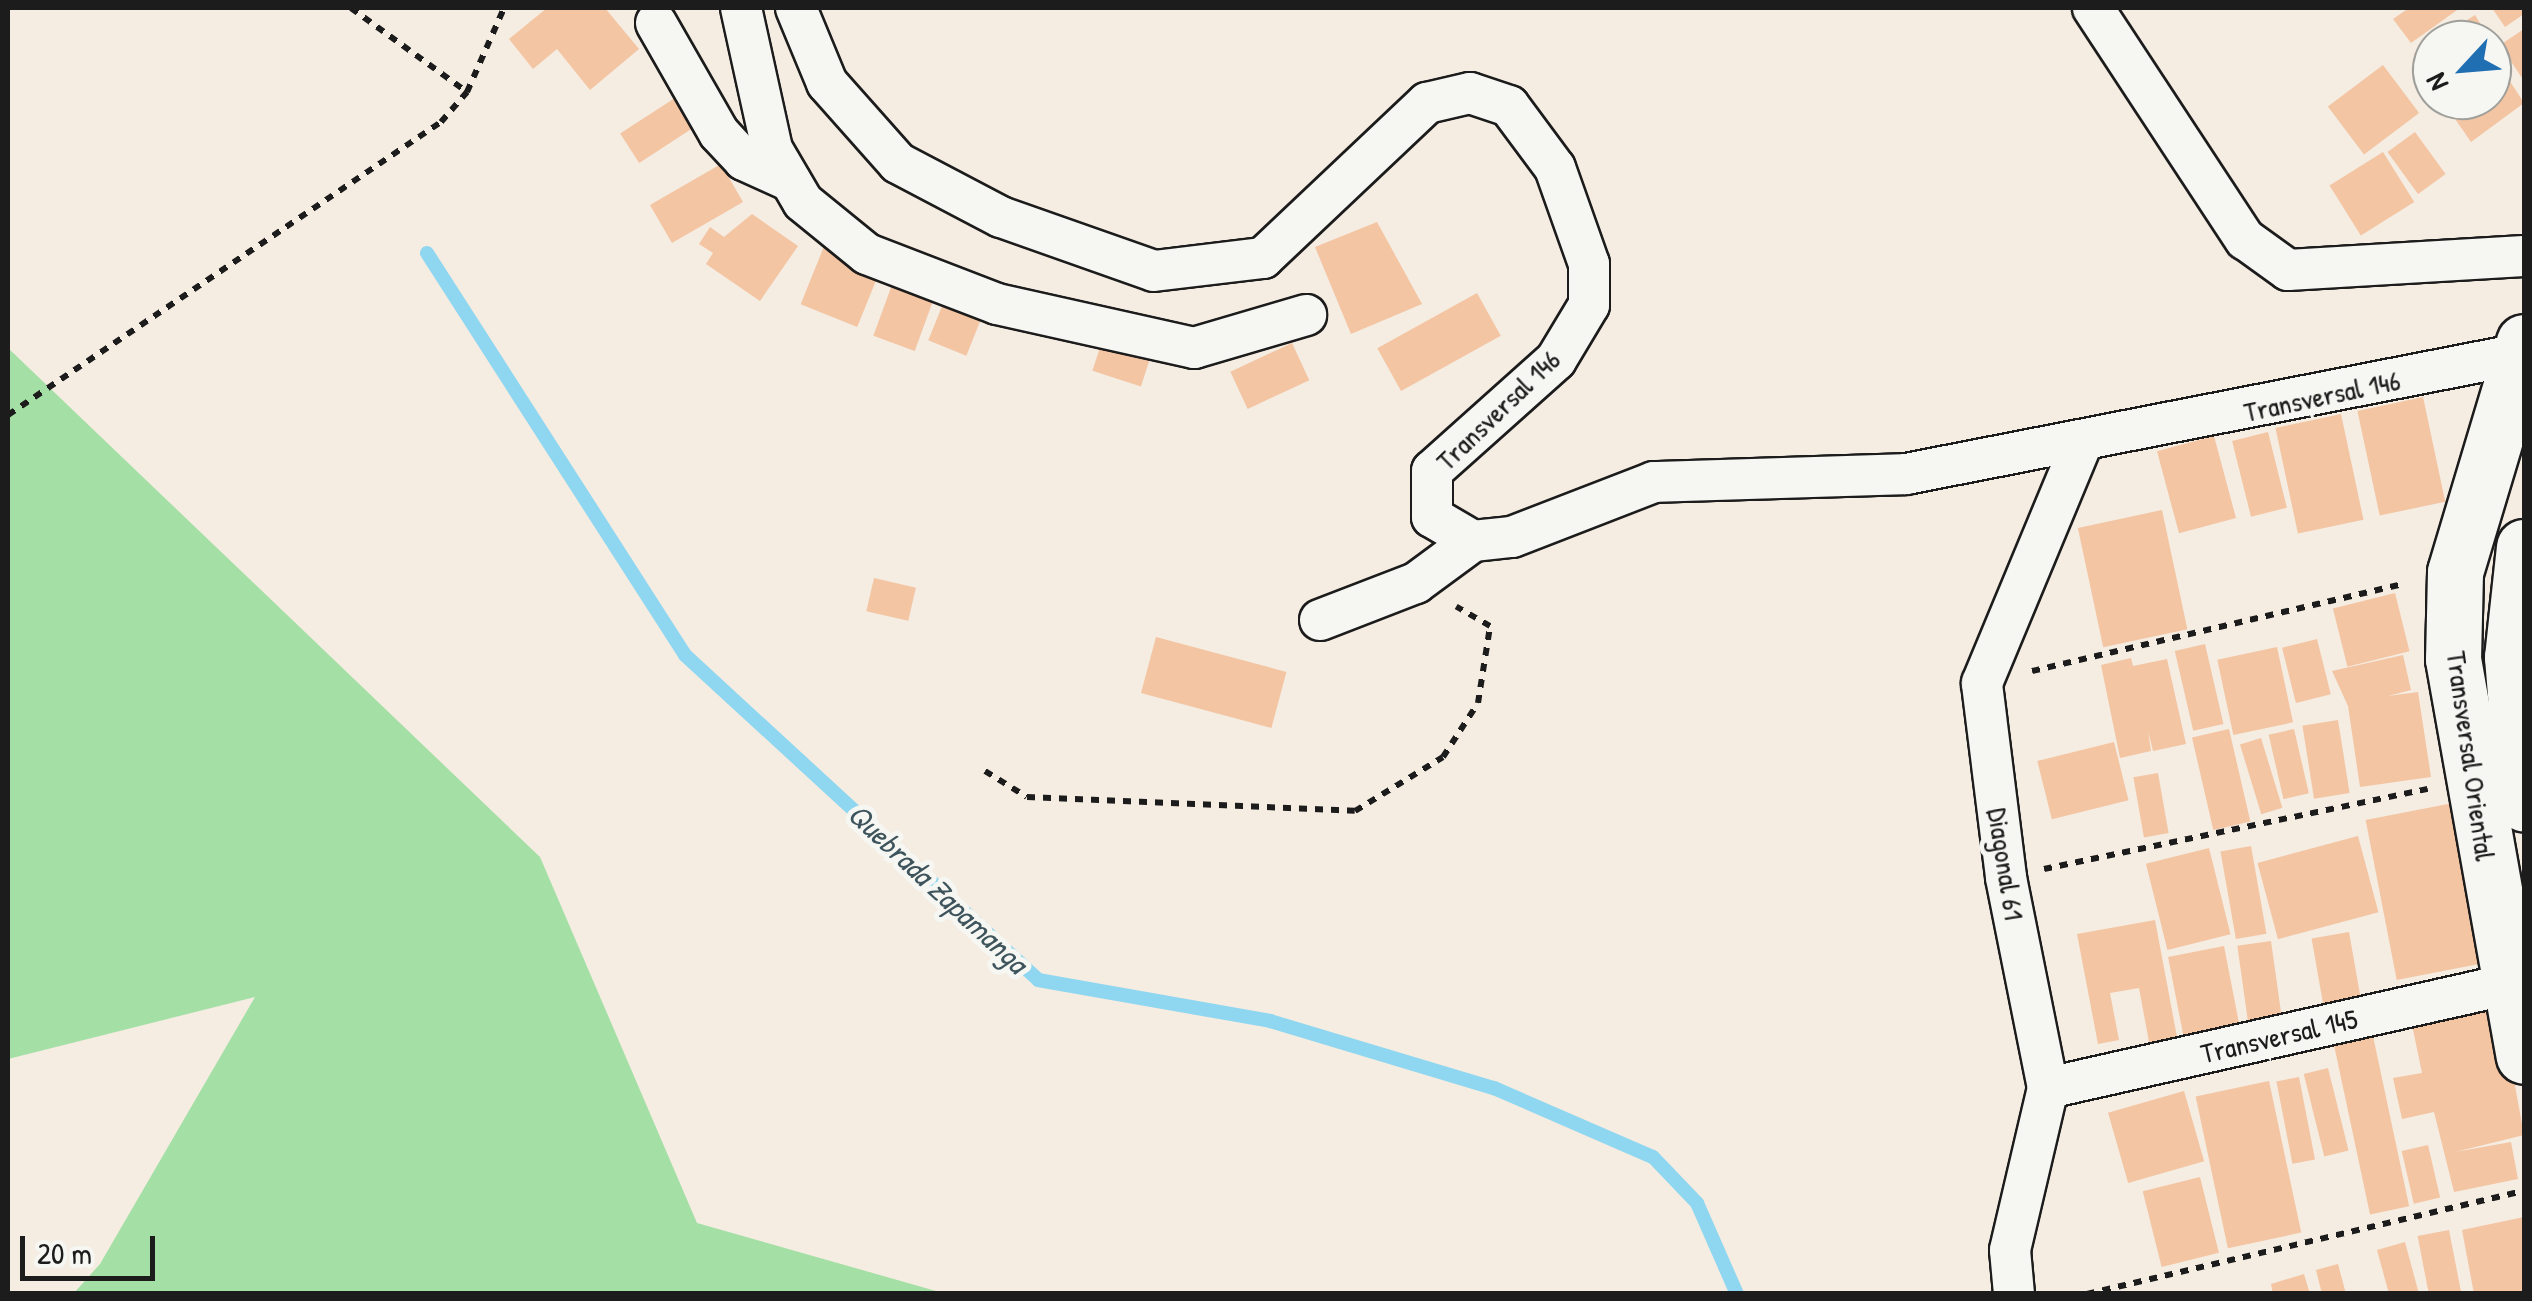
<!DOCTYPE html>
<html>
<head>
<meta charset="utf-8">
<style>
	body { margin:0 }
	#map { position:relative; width:2532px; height:1301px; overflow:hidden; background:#f5ece2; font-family:"Patrick Hand",sans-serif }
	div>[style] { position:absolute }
	.green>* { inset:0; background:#a4dfa5 }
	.stream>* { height:14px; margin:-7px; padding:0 7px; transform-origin:7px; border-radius:7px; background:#8fd7f0 }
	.building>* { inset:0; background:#f3c5a2; transform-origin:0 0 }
	.path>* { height:6px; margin-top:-3px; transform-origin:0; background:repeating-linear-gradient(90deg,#1c1c1c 0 8px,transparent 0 16px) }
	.roads { filter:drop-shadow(2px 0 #1c1c1c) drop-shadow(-2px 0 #1c1c1c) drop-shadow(0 2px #1c1c1c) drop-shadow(0 -2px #1c1c1c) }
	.minor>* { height:40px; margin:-20px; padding:0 20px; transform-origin:20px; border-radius:20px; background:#f6f6f2 }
	.secondary>* { height:55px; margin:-27.5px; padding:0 27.5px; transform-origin:27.5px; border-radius:27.5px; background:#f6f6f2 }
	span { translate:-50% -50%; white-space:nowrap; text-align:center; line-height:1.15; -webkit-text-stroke:10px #f6f6f2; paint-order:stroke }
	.street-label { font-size:28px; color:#1c1c1c }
	.water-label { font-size:30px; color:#3e545c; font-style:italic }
	.frame { position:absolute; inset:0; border:10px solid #1c1c1c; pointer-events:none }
	.north { position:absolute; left:2412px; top:20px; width:100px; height:100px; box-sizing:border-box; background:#f6f6f2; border:2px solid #9f9f9c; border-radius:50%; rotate:244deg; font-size:28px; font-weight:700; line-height:40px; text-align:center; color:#1c1c1c }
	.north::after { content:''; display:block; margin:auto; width:35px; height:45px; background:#1f6fb2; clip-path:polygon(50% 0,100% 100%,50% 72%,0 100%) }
	.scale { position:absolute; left:20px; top:1236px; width:135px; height:45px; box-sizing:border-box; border:5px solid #1c1c1c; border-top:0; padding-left:12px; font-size:30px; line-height:35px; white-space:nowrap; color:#1c1c1c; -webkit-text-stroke:8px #f6f6f2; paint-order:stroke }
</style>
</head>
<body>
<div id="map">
	<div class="green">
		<div style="clip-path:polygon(8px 348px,540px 857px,697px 1223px,943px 1293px,74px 1293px,100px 1264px,255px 997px,8px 1059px)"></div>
	</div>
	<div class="stream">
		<div style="left:427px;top:253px;width:478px;rotate:57.3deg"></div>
		<div style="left:685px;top:655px;width:480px;rotate:42.6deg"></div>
		<div style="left:1038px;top:980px;width:236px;rotate:10deg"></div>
		<div style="left:1270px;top:1021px;width:234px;rotate:16.7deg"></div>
		<div style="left:1494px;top:1088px;width:173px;rotate:23.5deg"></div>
		<div style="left:1653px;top:1157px;width:64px;rotate:46.3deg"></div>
		<div style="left:1697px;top:1203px;width:99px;rotate:66.3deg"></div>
	</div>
	<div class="building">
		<div style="clip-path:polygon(547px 8px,605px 8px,639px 49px,590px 90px,557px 49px,533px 69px,509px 39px)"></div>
		<div style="clip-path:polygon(2409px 8px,2460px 8px,2411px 43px,2393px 19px)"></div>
		<div style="clip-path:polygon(2492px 8px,2524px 8px,2524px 14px,2505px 27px)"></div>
		<div style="clip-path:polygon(2475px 15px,2490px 40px,2436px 40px)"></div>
		<div style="clip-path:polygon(2524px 29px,2524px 81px,2500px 45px)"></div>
		<div style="clip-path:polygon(2432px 43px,2432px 82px,2414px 54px)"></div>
		<div style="clip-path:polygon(2495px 58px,2524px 103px,2471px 142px,2442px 100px,2492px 100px)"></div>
		<div style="left:2383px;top:65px;width:60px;height:69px;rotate:53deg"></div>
		<div style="left:678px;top:96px;width:35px;height:69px;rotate:57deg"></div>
		<div style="left:2415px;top:132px;width:52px;height:34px;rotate:54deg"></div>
		<div style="left:2383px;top:152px;width:59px;height:63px;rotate:58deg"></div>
		<div style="left:721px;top:164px;width:44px;height:82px;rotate:60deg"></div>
		<div style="clip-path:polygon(752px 214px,798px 246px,760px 301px,706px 264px,713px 253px,699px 244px,710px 227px,724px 237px)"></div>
		<div style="clip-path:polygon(1377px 222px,1422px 304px,1351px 334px,1315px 247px)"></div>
		<div style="left:825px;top:244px;width:61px;height:65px;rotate:22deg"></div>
		<div style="left:897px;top:271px;width:44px;height:69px;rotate:20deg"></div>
		<div style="left:1477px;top:293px;width:49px;height:114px;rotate:61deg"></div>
		<div style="left:947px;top:294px;width:41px;height:50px;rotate:22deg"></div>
		<div style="left:1106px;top:329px;width:51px;height:44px;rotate:18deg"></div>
		<div style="left:1292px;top:343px;width:41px;height:68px;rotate:65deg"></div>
		<div style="left:2423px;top:397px;width:107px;height:67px;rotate:78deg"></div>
		<div style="left:2341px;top:414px;width:108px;height:67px;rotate:78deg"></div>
		<div style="left:2268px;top:432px;width:78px;height:37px;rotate:76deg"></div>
		<div style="left:2214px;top:436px;width:85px;height:59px;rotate:75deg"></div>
		<div style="left:2162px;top:510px;width:122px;height:86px;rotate:78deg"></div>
		<div style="left:874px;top:578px;width:43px;height:34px;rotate:13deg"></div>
		<div style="left:2395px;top:593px;width:60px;height:64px;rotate:76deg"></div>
		<div style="left:1156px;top:637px;width:135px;height:58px;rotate:15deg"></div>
		<div style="left:2317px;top:639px;width:57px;height:36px;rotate:76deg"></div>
		<div style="left:2205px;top:644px;width:82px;height:31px;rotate:77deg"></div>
		<div style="left:2277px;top:647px;width:77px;height:61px;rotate:78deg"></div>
		<div style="clip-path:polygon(2403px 655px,2411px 690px,2388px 696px,2418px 692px,2431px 777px,2360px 787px,2348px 706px,2332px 671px)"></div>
		<div style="clip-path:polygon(2131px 658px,2133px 666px,2167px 659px,2186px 744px,2153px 751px,2148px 731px,2151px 751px,2120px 758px,2101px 665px)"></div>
		<div style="left:2338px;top:720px;width:74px;height:36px;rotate:81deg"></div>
		<div style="left:2229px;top:729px;width:95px;height:38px;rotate:77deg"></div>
		<div style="left:2294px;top:729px;width:66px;height:26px;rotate:77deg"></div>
		<div style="left:2261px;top:738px;width:73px;height:22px;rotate:73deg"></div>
		<div style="left:2114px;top:742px;width:60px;height:79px;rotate:76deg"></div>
		<div style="left:2158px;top:773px;width:61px;height:25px;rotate:80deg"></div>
		<div style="left:2453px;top:803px;width:163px;height:89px;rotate:79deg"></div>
		<div style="left:2358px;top:836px;width:79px;height:104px;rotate:75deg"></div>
		<div style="left:2251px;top:846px;width:89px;height:31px;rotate:80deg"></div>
		<div style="left:2209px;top:848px;width:89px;height:65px;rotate:76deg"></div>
		<div style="clip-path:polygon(2155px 920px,2177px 1037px,2149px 1042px,2139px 988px,2110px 993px,2119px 1040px,2098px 1044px,2077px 934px)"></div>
		<div style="left:2349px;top:932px;width:70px;height:38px;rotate:80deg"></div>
		<div style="left:2271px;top:941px;width:88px;height:34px;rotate:82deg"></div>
		<div style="left:2224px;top:946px;width:84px;height:57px;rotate:79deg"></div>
		<div style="clip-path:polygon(2499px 998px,2524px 1135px,2455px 1152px,2511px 1142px,2518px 1179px,2454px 1192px,2434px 1112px,2402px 1119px,2393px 1078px,2422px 1073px,2410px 1015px)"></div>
		<div style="left:2373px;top:1036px;width:174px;height:40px;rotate:78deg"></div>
		<div style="left:2328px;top:1068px;width:85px;height:25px;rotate:76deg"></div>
		<div style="left:2299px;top:1077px;width:84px;height:23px;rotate:79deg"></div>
		<div style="left:2269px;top:1081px;width:155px;height:75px;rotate:78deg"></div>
		<div style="left:2184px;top:1091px;width:73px;height:79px;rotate:74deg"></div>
		<div style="left:2428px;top:1145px;width:54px;height:27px;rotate:77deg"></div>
		<div style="left:2200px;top:1177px;width:78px;height:59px;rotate:76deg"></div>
		<div style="clip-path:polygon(2524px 1217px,2524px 1294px,2474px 1294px,2462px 1230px)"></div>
		<div style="left:2449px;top:1230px;width:65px;height:32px;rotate:79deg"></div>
		<div style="clip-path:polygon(2405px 1242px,2419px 1294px,2389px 1294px,2377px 1250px)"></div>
		<div style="clip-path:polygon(2338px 1264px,2346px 1294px,2322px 1294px,2316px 1270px)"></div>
		<div style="clip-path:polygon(2304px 1274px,2310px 1294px,2273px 1294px,2271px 1284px)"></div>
	</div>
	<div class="path">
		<div style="left:351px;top:8px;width:143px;rotate:35.9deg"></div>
		<div style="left:8px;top:415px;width:523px;rotate:-34.09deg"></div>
		<div style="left:441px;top:122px;width:40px;rotate:-49deg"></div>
		<div style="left:467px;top:92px;width:92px;rotate:-66.2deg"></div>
		<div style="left:2032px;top:671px;width:382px;rotate:-13.2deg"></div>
		<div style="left:985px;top:771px;width:49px;rotate:31.8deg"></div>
		<div style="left:1027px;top:797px;width:328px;rotate:2.4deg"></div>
		<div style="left:1355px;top:811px;width:103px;rotate:-31.5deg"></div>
		<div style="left:1443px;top:757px;width:64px;rotate:-57.1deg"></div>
		<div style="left:1478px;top:703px;width:78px;rotate:-81.1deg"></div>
		<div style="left:1490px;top:626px;width:39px;rotate:-150deg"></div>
		<div style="left:2044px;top:869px;width:392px;rotate:-11.8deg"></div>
		<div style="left:2087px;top:1294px;width:449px;rotate:-13.3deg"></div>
	</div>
	<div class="roads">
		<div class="minor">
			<div style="left:741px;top:8px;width:144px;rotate:77.6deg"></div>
			<div style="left:772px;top:149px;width:61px;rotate:59.7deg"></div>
			<div style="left:803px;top:202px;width:82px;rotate:39.1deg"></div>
			<div style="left:867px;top:254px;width:139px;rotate:21deg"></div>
			<div style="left:997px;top:304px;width:202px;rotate:12.6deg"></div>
			<div style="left:1194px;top:348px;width:117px;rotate:-16.4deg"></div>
			<div style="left:796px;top:8px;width:81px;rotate:67.5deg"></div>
			<div style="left:827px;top:83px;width:107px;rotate:48.4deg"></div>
			<div style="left:898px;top:163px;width:116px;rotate:27.7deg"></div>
			<div style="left:1001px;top:217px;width:162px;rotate:19.4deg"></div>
			<div style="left:1154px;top:271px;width:110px;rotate:-6.8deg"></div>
			<div style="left:1263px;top:258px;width:226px;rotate:-43.4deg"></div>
			<div style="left:1427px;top:103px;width:44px;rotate:-13.1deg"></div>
			<div style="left:1470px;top:93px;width:41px;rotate:18.4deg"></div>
			<div style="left:1509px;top:106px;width:77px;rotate:53.4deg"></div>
			<div style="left:1555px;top:168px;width:102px;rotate:70.5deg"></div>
			<div style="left:1589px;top:264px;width:41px;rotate:90deg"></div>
			<div style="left:1589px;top:305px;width:64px;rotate:121deg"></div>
			<div style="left:1556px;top:360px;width:166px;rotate:138.2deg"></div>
			<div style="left:1432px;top:471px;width:46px;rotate:90deg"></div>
			<div style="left:1432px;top:517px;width:48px;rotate:30.3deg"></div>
			<div style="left:1473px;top:541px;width:39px;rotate:-6deg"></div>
			<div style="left:1512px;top:537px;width:152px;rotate:-21.2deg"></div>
			<div style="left:1654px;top:482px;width:252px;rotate:-1.8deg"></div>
			<div style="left:1906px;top:474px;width:626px;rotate:-11.06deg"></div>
			<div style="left:2093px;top:8px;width:277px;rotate:56.7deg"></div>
			<div style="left:2245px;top:239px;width:53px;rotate:35.8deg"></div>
			<div style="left:2288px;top:270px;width:236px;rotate:-3.4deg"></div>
			<div style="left:656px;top:23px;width:127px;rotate:60.2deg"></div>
			<div style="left:719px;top:133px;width:37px;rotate:47deg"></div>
			<div style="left:744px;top:160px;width:51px;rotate:24.5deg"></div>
			<div style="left:1320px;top:620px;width:103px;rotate:-21.1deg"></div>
			<div style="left:1416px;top:583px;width:71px;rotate:-36.4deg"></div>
			<div style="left:2048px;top:1088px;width:488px;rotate:-12.7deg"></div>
			<div style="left:2014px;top:1294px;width:44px;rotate:-95.2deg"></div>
			<div style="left:2010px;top:1250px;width:166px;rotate:-76.8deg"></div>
			<div style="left:2048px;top:1088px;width:215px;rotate:-101.3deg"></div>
			<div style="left:2006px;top:877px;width:195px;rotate:-97.1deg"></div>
			<div style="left:1982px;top:683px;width:256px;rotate:-67.4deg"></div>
		</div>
		<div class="secondary">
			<div style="left:2524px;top:342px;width:240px;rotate:106.7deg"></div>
			<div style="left:2455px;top:572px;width:87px;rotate:91.3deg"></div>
			<div style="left:2453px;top:659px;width:403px;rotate:79.9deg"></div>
			<div style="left:2524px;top:547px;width:111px;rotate:96.2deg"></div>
			<div style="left:2512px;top:657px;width:147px;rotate:85.3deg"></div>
		</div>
	</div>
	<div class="street-label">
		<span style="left:2322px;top:396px;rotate:-12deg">Transversal 146</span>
		<span style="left:1498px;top:410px;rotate:-44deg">Transversal 146</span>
		<span style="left:2471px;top:756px;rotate:82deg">Transversal Oriental</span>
		<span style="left:2006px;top:864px;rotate:81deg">Diagonal 61</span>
		<span style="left:2279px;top:1036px;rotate:-13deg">Transversal 145</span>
	</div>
	<div class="water-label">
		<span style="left:938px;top:888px;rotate:43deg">Quebrada Zapamanga</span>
	</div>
	<div class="frame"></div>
	<div class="north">N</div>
	<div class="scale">20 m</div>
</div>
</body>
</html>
